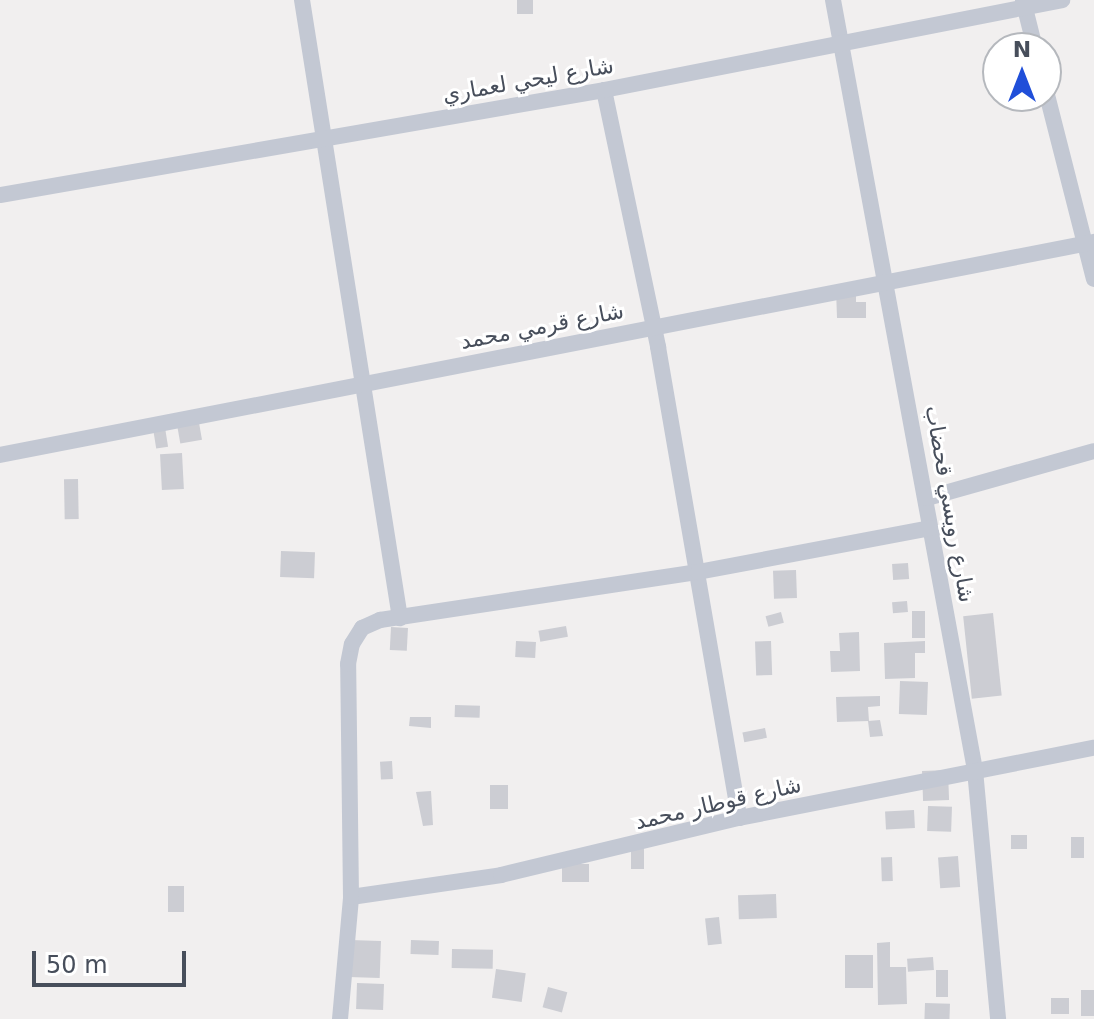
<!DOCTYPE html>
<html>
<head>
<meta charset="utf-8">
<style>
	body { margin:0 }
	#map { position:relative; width:1094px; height:1019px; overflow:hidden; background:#f1efef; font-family:"DejaVu Sans",Cairo,sans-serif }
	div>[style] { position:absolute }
	.building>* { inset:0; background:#cccdd3; transform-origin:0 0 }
	.minor>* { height:16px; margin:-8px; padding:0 8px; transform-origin:8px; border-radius:8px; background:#c3c8d3 }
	span { translate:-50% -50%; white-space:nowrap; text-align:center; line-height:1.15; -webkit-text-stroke:6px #fff; paint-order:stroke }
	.street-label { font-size:22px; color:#474e5b }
	.north { position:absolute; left:982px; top:32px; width:80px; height:80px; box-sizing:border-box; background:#fff; border:2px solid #b5b8bd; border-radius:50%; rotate:0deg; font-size:22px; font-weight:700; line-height:32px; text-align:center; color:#474e5b }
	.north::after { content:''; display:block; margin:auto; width:28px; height:36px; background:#204fd9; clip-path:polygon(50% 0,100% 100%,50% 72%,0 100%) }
	.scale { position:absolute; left:32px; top:951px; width:154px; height:36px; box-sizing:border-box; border:4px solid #474e5b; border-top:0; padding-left:10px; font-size:24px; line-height:28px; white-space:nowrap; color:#474e5b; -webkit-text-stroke:6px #fff; paint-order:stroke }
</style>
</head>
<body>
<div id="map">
	<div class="building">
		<div style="left:517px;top:0;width:16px;height:14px"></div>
		<div style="clip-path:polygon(856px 288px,856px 302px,866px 302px,866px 318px,837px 318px,836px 289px)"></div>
		<div style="left:198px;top:417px;width:23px;height:22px;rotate:80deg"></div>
		<div style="left:164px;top:421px;width:26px;height:12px;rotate:81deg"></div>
		<div style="left:182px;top:453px;width:36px;height:22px;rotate:87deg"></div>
		<div style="left:78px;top:479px;width:40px;height:14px;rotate:89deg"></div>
		<div style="left:281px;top:551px;width:34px;height:26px;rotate:2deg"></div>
		<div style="left:908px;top:563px;width:16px;height:16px;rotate:86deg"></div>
		<div style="left:796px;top:570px;width:28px;height:23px;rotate:88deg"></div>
		<div style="left:907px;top:601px;width:11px;height:15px;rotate:85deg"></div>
		<div style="left:912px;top:611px;width:13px;height:27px"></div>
		<div style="left:781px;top:612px;width:11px;height:16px;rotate:75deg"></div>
		<div style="left:993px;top:613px;width:83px;height:30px;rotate:84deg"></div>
		<div style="left:566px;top:626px;width:11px;height:28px;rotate:80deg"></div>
		<div style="left:391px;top:627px;width:17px;height:23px;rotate:3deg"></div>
		<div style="clip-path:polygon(859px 632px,860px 671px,831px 672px,830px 651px,840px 651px,839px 633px)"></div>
		<div style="left:516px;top:641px;width:20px;height:16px;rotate:3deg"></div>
		<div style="left:771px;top:641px;width:34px;height:16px;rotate:88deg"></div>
		<div style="clip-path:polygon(925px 641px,925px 653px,915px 653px,915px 678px,885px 679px,884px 643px)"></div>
		<div style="left:900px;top:681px;width:28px;height:33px;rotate:2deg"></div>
		<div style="clip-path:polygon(880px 696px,880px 706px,868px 707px,869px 721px,837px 722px,836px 697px)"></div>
		<div style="left:455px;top:705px;width:25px;height:12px;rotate:2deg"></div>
		<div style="clip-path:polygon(410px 717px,431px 717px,431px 728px,409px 726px)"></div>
		<div style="clip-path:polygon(880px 720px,883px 736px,870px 737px,868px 721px)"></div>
		<div style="left:765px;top:728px;width:10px;height:23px;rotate:79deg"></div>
		<div style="left:392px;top:761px;width:18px;height:12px;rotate:87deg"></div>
		<div style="left:948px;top:770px;width:30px;height:26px;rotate:88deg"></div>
		<div style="left:490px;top:785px;width:18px;height:24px"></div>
		<div style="clip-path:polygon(431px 791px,433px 825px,423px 826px,416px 792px)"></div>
		<div style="left:928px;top:806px;width:24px;height:25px;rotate:2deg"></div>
		<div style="left:914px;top:810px;width:18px;height:29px;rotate:87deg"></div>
		<div style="left:1027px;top:835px;width:14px;height:16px;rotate:90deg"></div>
		<div style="left:1071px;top:837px;width:13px;height:21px"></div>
		<div style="left:631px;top:843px;width:13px;height:26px"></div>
		<div style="left:958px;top:856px;width:31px;height:20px;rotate:86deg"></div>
		<div style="left:892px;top:857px;width:24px;height:11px;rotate:88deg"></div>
		<div style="left:589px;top:864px;width:18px;height:27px;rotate:90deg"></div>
		<div style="left:168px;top:886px;width:16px;height:26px"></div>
		<div style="left:776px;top:894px;width:24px;height:38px;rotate:88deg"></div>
		<div style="left:719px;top:917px;width:27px;height:14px;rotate:84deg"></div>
		<div style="left:350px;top:940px;width:31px;height:37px;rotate:2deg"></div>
		<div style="left:411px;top:940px;width:28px;height:14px;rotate:2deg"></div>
		<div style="clip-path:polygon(890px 942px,890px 967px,906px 967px,907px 1004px,878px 1005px,877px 943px)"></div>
		<div style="left:452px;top:949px;width:41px;height:19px;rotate:1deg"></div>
		<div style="left:873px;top:955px;width:33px;height:28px;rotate:90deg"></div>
		<div style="left:933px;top:957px;width:13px;height:26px;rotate:86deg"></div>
		<div style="left:496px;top:969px;width:30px;height:29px;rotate:8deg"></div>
		<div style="left:936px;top:970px;width:12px;height:27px"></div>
		<div style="left:357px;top:983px;width:27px;height:26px;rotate:2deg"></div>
		<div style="left:548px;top:987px;width:20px;height:21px;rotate:15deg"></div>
		<div style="left:1094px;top:990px;width:26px;height:13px;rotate:90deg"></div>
		<div style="left:1051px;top:998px;width:18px;height:16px"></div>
		<div style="left:925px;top:1003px;width:25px;height:16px;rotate:2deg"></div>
	</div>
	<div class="minor">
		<div style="left:302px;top:0;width:626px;rotate:80.99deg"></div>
		<div style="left:833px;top:0;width:783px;rotate:79.55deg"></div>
		<div style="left:975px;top:770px;width:250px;rotate:84.7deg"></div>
		<div style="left:1023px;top:0;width:49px;rotate:76deg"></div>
		<div style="left:604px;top:90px;width:263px;rotate:78.1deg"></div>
		<div style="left:658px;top:347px;width:478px;rotate:80.2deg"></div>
		<div style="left:1046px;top:91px;width:194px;rotate:75.7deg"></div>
		<div style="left:0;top:195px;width:613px;rotate:-9.86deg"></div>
		<div style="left:604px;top:90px;width:467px;rotate:-11.1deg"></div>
		<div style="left:0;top:455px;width:1115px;rotate:-11.02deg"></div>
		<div style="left:927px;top:498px;width:173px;rotate:-15.7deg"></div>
		<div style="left:351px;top:897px;width:152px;rotate:-8.3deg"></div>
		<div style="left:501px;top:875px;width:245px;rotate:-13.5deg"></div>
		<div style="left:739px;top:818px;width:362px;rotate:-11.2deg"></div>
		<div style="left:340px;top:1019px;width:122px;rotate:-84.8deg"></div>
		<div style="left:351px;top:897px;width:233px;rotate:-90.7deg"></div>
		<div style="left:348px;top:664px;width:20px;rotate:-79deg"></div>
		<div style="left:352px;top:644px;width:19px;rotate:-58deg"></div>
		<div style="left:362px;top:628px;width:20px;rotate:-24deg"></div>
		<div style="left:380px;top:620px;width:322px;rotate:-8.6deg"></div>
		<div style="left:698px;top:572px;width:236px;rotate:-10.7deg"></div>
	</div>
	<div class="street-label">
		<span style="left:528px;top:80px;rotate:-10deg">شارع ليحي لعماري</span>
		<span style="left:542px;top:326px;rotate:-11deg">شارع قرمي محمد</span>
		<span style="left:950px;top:504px;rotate:80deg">شارع رويسي قحضاب</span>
		<span style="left:718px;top:803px;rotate:-13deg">شارع قوطار محمد</span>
	</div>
	<div class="north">N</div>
	<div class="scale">50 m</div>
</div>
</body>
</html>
